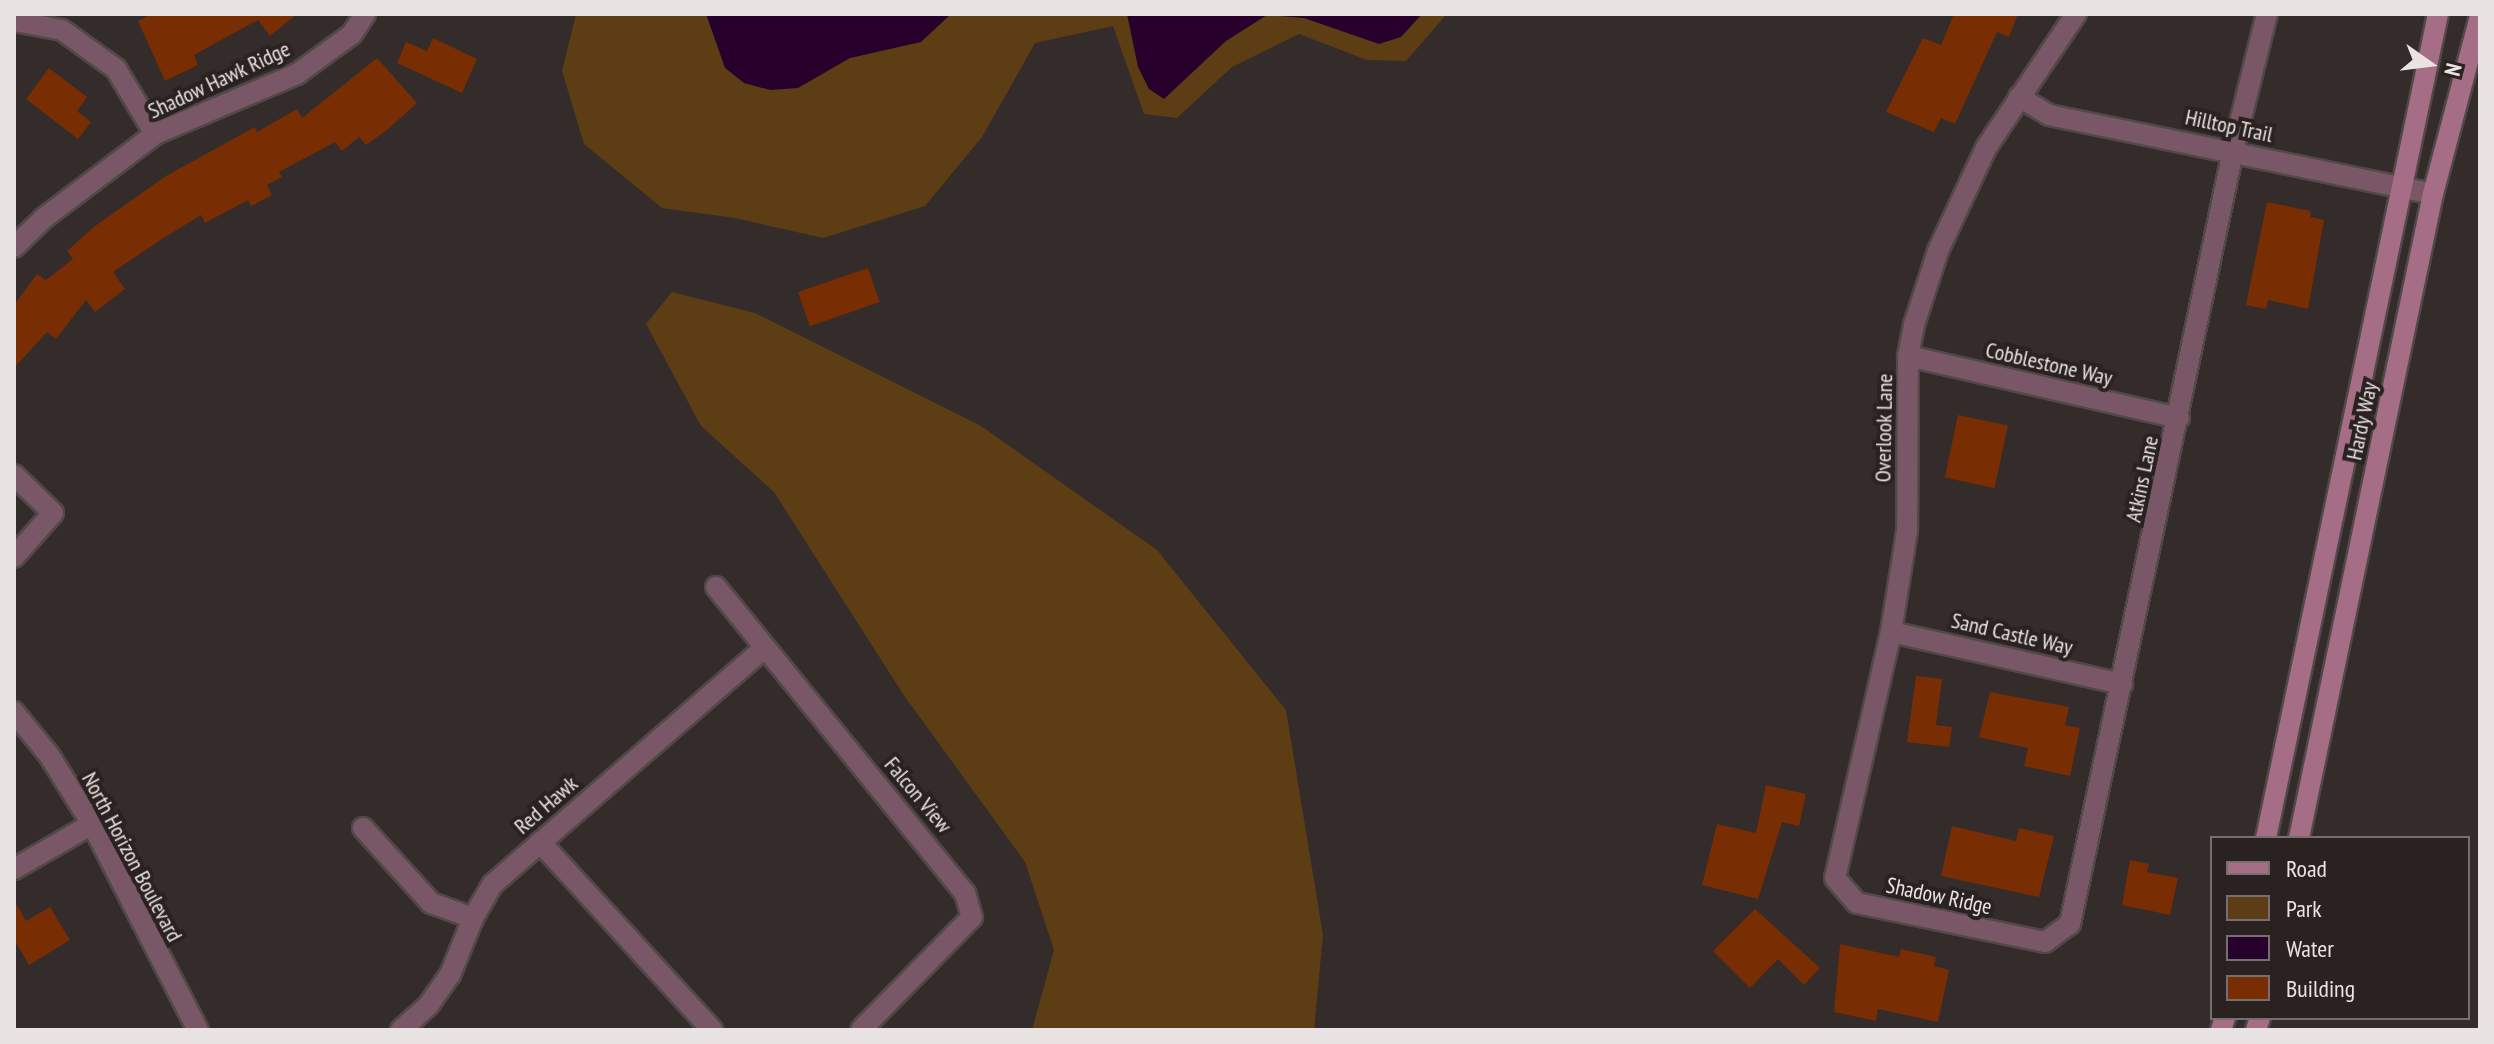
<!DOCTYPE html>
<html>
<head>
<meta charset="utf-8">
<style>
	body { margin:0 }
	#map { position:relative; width:2494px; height:1044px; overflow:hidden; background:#342b2b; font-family:"PT Sans Narrow",sans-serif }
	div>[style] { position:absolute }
	.green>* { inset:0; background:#5c3d14 }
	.water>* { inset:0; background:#27002b }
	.building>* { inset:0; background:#782d02; transform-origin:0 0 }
	.roads { filter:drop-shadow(2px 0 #514848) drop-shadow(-2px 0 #514848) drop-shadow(0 2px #514848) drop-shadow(0 -2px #514848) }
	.minor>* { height:20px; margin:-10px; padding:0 10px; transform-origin:10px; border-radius:10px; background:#7a5767 }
	.tertiary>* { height:20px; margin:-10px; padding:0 10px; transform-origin:10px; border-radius:10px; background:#7a5767 }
	.secondary>* { height:20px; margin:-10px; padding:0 10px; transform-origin:10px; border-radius:10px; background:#a56d86 }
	span { translate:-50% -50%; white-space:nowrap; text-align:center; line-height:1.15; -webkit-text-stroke:8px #2a2121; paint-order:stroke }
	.street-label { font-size:22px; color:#eae3e3 }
	.frame { position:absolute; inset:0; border:16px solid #eae3e3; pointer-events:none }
	.legend { position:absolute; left:2210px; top:836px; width:260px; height:184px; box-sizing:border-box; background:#2a2121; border:2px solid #776f6f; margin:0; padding:10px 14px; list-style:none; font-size:24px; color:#eae3e3 }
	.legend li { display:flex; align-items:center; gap:16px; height:40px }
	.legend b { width:40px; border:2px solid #776f6f }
	.north { position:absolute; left:2390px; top:24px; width:80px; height:80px; -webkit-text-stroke:6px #2a2121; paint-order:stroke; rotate:104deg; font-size:22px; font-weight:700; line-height:32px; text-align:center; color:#eae3e3 }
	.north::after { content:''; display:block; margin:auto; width:28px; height:36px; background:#eae3e3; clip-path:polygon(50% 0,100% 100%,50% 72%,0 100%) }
</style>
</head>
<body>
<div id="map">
	<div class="green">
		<div style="clip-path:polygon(576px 14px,1447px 14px,1406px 61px,1367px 60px,1299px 34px,1232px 67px,1177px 118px,1144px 114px,1113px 26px,1035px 43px,982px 137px,925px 206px,823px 238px,735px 218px,662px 208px,584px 144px,562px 71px)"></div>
		<div style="clip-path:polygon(672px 292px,755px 313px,981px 426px,1157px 550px,1286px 710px,1323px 935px,1314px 1030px,1032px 1030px,1054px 950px,1025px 862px,903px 694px,774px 492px,701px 426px,646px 324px)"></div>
	</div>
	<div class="water">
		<div style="clip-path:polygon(706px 14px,951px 14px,921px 42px,850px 58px,798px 88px,770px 90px,744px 83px,725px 68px)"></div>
		<div style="clip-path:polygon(1127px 14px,1422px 14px,1401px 37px,1379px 44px,1304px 18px,1267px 15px,1226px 41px,1164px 99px,1149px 89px,1138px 67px)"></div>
	</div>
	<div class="building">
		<div style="clip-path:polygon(152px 14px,297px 14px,270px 36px,258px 20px,194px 55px,198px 65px,165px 81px,138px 21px)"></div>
		<div style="clip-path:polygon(1954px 14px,2018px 14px,2009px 37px,1997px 32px,1955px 124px,1941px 118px,1934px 132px,1886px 112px,1923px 38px,1941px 45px)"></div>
		<div style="clip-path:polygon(433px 38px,477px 59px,462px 93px,397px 63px,406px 42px,427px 51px)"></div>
		<div style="clip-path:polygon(377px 58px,417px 103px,387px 130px,366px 145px,359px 137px,342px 151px,335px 142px,279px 172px,282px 177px,267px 185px,272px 195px,251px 206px,248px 200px,205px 223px,201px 215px,162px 239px,113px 272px,125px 289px,95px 312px,86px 300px,56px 339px,47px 332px,14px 368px,14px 305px,37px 274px,46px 280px,73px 259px,67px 251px,95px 226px,166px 176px,255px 127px,257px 132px,297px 109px,302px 118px)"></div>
		<div style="clip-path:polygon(49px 68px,87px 97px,77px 111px,91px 122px,78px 139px,26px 99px)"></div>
		<div style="clip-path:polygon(2267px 202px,2311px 211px,2310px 217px,2324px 220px,2308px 309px,2268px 300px,2266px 309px,2246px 305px)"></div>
		<div style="left:868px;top:268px;width:36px;height:74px;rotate:71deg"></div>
		<div style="left:1958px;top:415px;width:51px;height:64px;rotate:12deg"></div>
		<div style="clip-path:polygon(1916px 676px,1942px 679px,1936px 725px,1952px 727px,1949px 747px,1907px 742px)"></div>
		<div style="clip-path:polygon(1990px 692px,2069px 707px,2065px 725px,2080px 728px,2070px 776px,2024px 766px,2028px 748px,1979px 737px)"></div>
		<div style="clip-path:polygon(1766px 785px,1806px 794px,1799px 826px,1782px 822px,1758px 899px,1702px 885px,1717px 824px,1756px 833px)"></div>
		<div style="clip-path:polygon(1952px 826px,2016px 841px,2019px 828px,2054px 836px,2039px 897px,1941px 876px)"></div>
		<div style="clip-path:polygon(2130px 860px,2149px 864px,2147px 872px,2178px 878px,2170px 915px,2122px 905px)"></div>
		<div style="clip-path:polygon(14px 900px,26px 921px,50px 907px,70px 940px,29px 965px,14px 939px)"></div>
		<div style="clip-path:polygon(1755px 909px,1820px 968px,1804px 985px,1778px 959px,1750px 988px,1713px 951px)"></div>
		<div style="clip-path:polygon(1840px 944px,1899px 957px,1901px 949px,1936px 957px,1934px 966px,1949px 970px,1938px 1022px,1878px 1009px,1876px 1021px,1834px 1012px)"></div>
	</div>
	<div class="roads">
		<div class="minor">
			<div style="left:2076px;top:14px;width:161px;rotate:123.9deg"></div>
			<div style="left:1986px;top:148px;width:114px;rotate:115deg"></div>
			<div style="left:1938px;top:251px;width:78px;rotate:108deg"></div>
			<div style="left:1914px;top:325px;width:32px;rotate:101deg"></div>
			<div style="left:1908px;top:356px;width:175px;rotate:90.3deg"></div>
			<div style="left:1907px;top:531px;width:102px;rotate:99deg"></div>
			<div style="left:1891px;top:632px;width:252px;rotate:102.8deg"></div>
			<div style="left:1835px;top:878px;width:33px;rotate:49deg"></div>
			<div style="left:1857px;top:903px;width:192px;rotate:11.7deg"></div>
			<div style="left:2045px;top:942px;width:31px;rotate:-36deg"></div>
			<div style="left:2070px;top:924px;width:790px;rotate:-78.09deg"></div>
			<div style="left:2233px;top:151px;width:141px;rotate:-76.1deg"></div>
			<div style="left:14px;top:21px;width:49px;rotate:10.6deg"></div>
			<div style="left:62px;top:30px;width:67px;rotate:35.8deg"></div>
			<div style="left:116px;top:69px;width:76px;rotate:59deg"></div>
			<div style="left:2019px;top:97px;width:35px;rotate:31deg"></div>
			<div style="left:2049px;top:115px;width:392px;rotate:11.6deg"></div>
			<div style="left:14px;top:247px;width:42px;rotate:-44deg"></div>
			<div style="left:44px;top:218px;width:139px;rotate:-37.1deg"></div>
			<div style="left:155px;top:134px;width:154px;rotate:-22.9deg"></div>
			<div style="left:297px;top:74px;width:68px;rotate:-36deg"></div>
			<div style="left:352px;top:34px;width:24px;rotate:-57deg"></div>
			<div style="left:1908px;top:356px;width:278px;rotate:12.9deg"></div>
			<div style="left:14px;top:475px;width:54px;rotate:44.3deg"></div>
			<div style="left:53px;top:513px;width:59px;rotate:131.6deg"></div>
			<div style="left:716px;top:587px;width:395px;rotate:50.9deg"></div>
			<div style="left:965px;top:893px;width:25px;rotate:74deg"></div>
			<div style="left:972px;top:917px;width:158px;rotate:134.5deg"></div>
			<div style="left:1891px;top:632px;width:237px;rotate:12.7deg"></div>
			<div style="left:363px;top:828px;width:101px;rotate:47.8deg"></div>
			<div style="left:431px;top:903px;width:45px;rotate:19.7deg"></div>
			<div style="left:540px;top:842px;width:255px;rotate:47.5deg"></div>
			<div style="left:14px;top:869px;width:90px;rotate:-30deg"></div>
			<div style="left:401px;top:1030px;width:36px;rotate:-42deg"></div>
			<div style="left:428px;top:1006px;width:38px;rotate:-55deg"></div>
			<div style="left:450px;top:975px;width:61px;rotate:-68deg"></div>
			<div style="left:473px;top:918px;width:39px;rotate:-60deg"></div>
			<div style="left:493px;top:884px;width:358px;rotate:-41deg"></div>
		</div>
		<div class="tertiary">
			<div style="left:14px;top:712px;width:55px;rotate:50.9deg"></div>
			<div style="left:49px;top:755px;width:81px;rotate:58.1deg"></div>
			<div style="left:92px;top:824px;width:232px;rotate:62.8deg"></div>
		</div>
		<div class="secondary">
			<div style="left:2266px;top:838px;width:842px;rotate:-78.21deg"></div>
			<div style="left:2299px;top:838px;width:658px;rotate:-78.25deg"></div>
			<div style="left:2433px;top:194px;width:184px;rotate:-75.2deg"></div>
			<div style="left:2221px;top:1030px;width:13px;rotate:-72deg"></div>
			<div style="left:2256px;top:1030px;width:13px;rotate:-72deg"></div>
		</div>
	</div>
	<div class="street-label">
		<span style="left:219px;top:80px;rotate:-25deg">Shadow Hawk Ridge</span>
		<span style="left:2229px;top:126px;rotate:12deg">Hilltop Trail</span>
		<span style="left:2049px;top:364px;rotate:13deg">Cobblestone Way</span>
		<span style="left:2362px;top:421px;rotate:-78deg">Hardy Way</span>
		<span style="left:1884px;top:428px;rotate:-89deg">Overlook Lane</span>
		<span style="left:2142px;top:479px;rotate:-78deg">Atkins Lane</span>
		<span style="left:2012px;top:634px;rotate:13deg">Sand Castle Way</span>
		<span style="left:918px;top:795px;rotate:50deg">Falcon View</span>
		<span style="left:546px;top:805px;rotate:-41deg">Red Hawk</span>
		<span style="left:132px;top:857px;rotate:62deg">North Horizon Boulevard</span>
		<span style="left:1939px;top:896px;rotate:12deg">Shadow Ridge</span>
	</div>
	<div class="frame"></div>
	<ul class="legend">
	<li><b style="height:10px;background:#a56d86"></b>Road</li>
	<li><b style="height:22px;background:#5c3d14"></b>Park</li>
	<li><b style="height:22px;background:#27002b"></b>Water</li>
	<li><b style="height:22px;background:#782d02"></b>Building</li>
	</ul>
	<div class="north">N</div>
</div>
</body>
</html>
